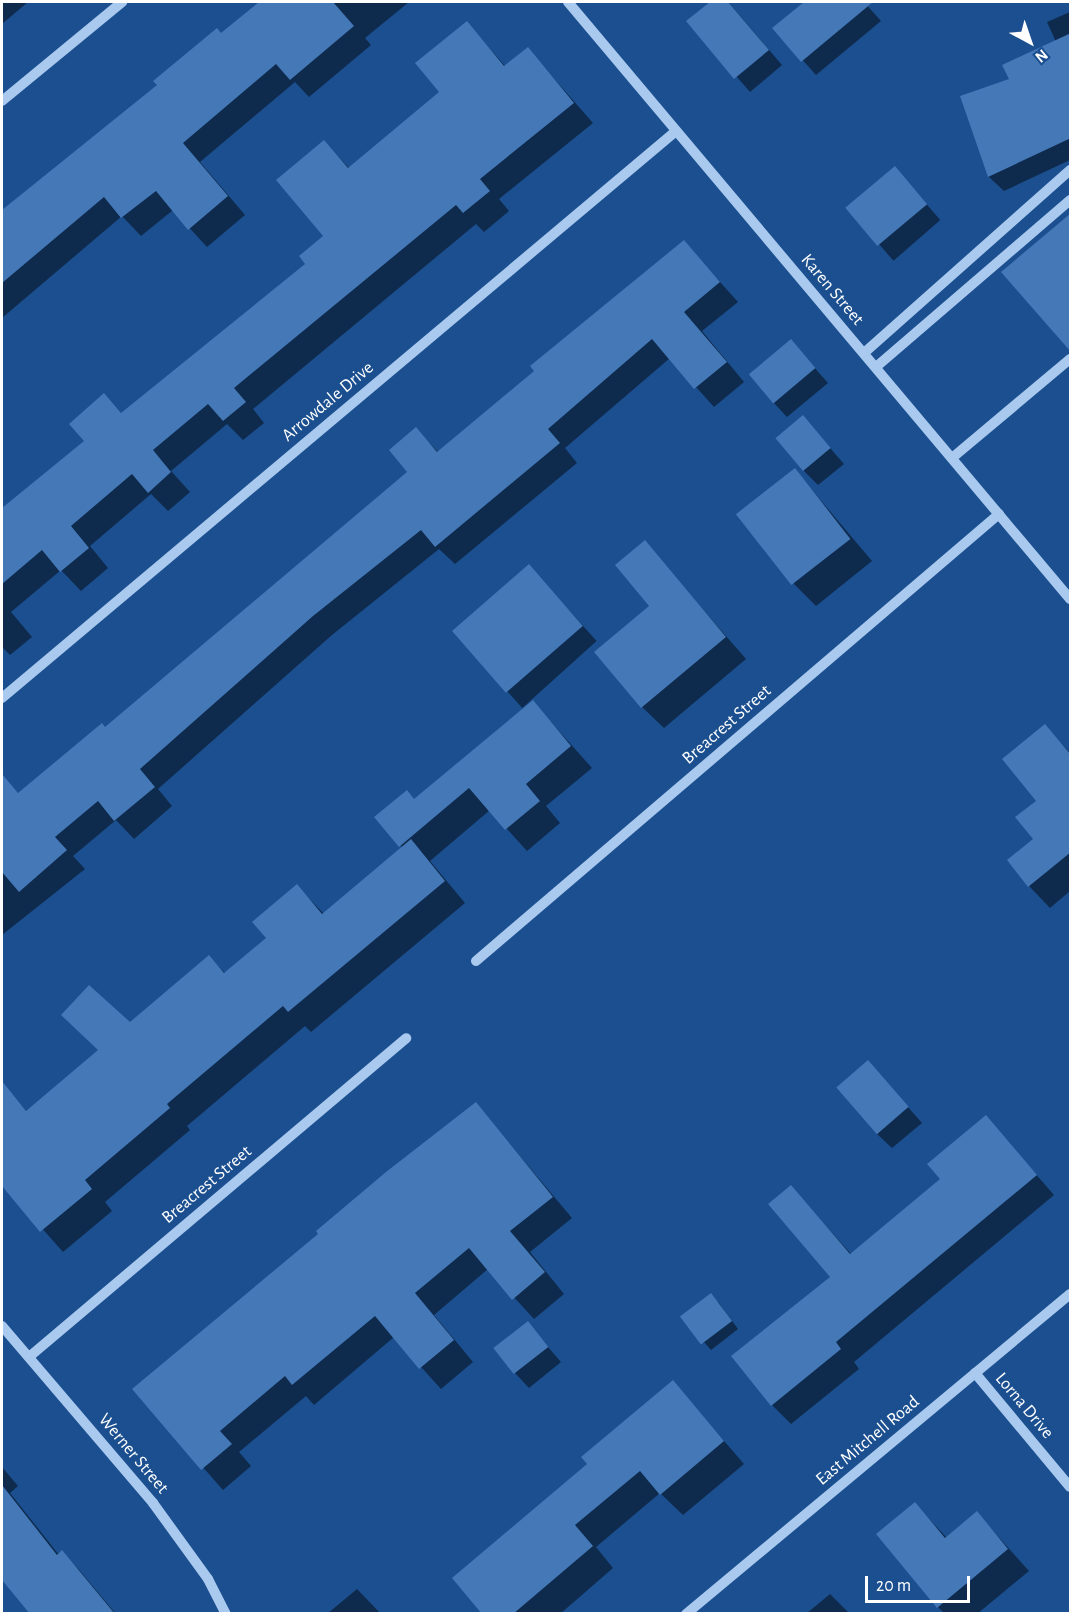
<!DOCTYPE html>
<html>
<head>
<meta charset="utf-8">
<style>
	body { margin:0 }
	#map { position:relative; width:1072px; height:1615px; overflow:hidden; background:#1b4f8f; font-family:"Alegreya Sans",sans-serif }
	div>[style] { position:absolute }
	.shadow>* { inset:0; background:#0007; transform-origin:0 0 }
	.building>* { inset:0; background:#4478b7; transform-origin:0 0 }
	.minor>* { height:10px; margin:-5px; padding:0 5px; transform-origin:5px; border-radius:5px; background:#a9c9ee }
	span { translate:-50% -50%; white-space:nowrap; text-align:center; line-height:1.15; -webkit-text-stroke:5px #1b4f8f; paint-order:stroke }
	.street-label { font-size:18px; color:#fff }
	.frame { position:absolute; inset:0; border:3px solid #fff; pointer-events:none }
	.north { position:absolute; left:1000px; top:12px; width:60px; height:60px; -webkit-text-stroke:4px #1b4f8f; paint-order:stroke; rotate:140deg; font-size:16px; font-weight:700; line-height:24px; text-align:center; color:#fff }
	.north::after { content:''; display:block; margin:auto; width:21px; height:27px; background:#fff; clip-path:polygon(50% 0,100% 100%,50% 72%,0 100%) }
	.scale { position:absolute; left:865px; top:1576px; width:105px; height:27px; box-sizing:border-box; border:3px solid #fff; border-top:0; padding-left:8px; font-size:18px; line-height:21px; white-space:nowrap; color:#fff; -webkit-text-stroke:4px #1b4f8f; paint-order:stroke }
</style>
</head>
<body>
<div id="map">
	<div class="shadow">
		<div style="clip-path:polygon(2px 2px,28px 2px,2px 24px)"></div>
		<div style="clip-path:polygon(262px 2px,409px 2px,365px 38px,371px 45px,309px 97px,295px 82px,200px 162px,245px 215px,207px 247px,173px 210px,141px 236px,122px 216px,2px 318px,2px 212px)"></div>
		<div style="clip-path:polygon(713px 2px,728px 2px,782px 65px,750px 92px,689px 22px)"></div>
		<div style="clip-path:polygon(806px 2px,864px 2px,881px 21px,816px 75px,774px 28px)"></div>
		<div style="clip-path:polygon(1070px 12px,1070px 160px,1004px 191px,989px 177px,962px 96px,1011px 80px,1056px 42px,1047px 22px)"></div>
		<div style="clip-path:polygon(467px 23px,506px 67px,528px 49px,593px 123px,499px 199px,509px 211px,484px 232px,476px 224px,253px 409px,264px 423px,243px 440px,227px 424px,171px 471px,190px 492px,168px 511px,151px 494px,90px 546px,108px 568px,81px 591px,61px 570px,11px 612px,32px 637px,10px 655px,2px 647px,2px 511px,86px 442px,104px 395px,122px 414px,307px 264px,326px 236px,324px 142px,350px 169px,441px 92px)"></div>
		<div style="left:895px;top:168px;width:69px;height:62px;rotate:49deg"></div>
		<div style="clip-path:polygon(684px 242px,738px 302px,702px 331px,744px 382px,714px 407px,670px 358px,565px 448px,577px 463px,455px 564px,439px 549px,332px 635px,158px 789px,172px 806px,134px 839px,116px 820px,73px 856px,85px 869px,2px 935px,2px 779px,19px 794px,105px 729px,409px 472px,416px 429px,439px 453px)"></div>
		<div style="clip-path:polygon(791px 341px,828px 383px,787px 417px,773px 402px)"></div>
		<div style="clip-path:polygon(803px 417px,844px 464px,818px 485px,804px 471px)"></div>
		<div style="clip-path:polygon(795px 470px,872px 561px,816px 606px,794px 584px)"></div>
		<div style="clip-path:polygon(644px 542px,746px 659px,664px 728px,642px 707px,652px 606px)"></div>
		<div style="left:529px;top:566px;width:101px;height:100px;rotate:48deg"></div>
		<div style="clip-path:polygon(533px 702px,592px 768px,546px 806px,560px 823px,527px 851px,490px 810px,430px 861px,465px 903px,311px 1032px,305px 1026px,187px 1126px,190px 1130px,105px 1202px,112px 1211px,63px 1252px,2px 1183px,2px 1112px,16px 1100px,27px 1112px,209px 957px,226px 974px,268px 938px,297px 886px,324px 914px,403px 848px,376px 818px,415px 801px)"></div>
		<div style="clip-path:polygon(1045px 726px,1070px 753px,1070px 891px,1050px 908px,1029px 886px)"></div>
		<div style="clip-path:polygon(868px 1062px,922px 1123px,892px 1148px,877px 1134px)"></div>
		<div style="clip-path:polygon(476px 1104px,572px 1218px,530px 1252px,564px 1294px,534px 1319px,488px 1269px,434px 1315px,473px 1362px,441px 1389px,394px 1337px,314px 1405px,306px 1396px,239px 1452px,251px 1466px,223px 1490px,134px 1389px)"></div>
		<div style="clip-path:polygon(986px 1117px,1054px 1195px,854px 1362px,859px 1369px,791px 1424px,772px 1405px,832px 1277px,791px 1187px,852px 1255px,942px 1179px)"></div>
		<div style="clip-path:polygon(718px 1302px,738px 1329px,711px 1350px,682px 1317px)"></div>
		<div style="clip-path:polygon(527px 1323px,561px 1362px,529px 1388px,515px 1373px)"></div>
		<div style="clip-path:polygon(673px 1382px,744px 1464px,683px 1515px,660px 1493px,596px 1547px,613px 1568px,560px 1614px,484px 1614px,589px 1465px)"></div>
		<div style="clip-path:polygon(2px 1467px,18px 1486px,10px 1493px,59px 1555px,62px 1552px,80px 1571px,116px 1614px,32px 1614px,21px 1587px,2px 1563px)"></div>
		<div style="clip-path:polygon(915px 1504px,947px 1538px,977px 1513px,1029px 1571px,977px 1614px,945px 1614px,938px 1607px)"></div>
		<div style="clip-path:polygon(357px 1589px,381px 1614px,327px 1614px)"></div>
		<div style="clip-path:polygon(830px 1594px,850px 1614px,806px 1614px)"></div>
	</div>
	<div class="building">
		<div style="clip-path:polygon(259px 2px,333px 2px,354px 26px,290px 80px,276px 64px,183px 143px,228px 196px,188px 230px,156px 191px,121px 218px,104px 197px,2px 283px,2px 210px,157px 85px,153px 81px,217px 28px,221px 33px)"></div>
		<div style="clip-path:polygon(710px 2px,728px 2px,769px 50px,734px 79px,686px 21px)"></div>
		<div style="clip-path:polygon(804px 2px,873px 2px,801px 62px,772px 28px)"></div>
		<div style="clip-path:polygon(467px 21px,504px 66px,528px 47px,574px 103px,480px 179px,490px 191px,463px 213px,456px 205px,234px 388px,246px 402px,223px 421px,208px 404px,153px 450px,171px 472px,148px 493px,132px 474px,71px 526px,89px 548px,60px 572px,42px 550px,2px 584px,2px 508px,84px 441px,69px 424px,104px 393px,121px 413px,305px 264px,299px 256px,323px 236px,276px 180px,324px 140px,348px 168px,439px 92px,415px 63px)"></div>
		<div style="clip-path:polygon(1071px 33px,1071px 138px,988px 177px,960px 96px,1009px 79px,1002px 65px)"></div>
		<div style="left:895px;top:166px;width:50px;height:65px;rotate:50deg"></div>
		<div style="clip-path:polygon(1071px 213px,1071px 352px,1001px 272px)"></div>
		<div style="clip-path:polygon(684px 240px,720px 282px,684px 312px,727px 362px,694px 389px,652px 339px,548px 429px,560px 443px,435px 547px,421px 530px,313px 616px,140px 769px,155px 787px,114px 821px,98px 801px,55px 837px,67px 850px,19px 892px,2px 872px,2px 774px,18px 793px,102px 723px,105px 727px,407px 472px,389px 450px,416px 427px,437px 452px,534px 371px,530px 366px)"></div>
		<div style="left:791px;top:339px;width:38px;height:55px;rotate:50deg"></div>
		<div style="left:803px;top:415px;width:43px;height:36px;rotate:50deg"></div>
		<div style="left:795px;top:468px;width:90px;height:75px;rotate:52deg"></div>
		<div style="clip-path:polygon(645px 540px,726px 637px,641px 708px,594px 652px,649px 606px,615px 565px)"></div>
		<div style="left:529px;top:564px;width:82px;height:102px;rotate:49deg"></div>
		<div style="clip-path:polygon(533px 700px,571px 746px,526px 784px,540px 801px,505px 830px,469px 788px,399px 847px,374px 817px,407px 790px,414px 799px)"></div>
		<div style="clip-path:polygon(1045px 724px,1071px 755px,1071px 852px,1028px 887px,1007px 860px,1033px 839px,1015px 817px,1036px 801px,1002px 759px)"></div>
		<div style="clip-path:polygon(411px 839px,445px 881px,288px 1012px,283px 1006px,167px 1104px,170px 1108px,85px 1180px,92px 1189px,40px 1232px,2px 1186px,2px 1081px,26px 1111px,98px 1050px,61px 1015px,89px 985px,130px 1022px,209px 955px,224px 973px,266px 938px,252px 922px,297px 884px,322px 914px)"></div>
		<div style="left:868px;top:1060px;width:62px;height:42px;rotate:49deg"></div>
		<div style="clip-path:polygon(476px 1102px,553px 1197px,510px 1231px,545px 1272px,512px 1300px,469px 1248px,415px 1293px,454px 1340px,419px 1369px,375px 1316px,292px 1385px,285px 1376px,220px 1431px,232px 1444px,201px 1470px,132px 1389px,318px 1234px,316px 1231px,386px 1172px)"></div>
		<div style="clip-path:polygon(986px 1115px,1037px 1175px,836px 1342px,841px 1349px,771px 1406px,731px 1356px,830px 1277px,768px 1204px,791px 1185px,850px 1254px,940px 1179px,927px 1164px)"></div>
		<div style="left:711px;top:1293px;width:35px;height:39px;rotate:53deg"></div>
		<div style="left:528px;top:1321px;width:33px;height:44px;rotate:52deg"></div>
		<div style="clip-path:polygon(673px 1380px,724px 1441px,660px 1495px,640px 1471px,575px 1525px,593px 1546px,513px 1614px,482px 1614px,452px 1578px,587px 1464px,581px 1457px)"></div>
		<div style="clip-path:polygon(2px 1485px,57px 1555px,62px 1550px,115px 1614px,30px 1614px,2px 1580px)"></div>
		<div style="clip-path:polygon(915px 1502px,945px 1538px,977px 1511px,1008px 1549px,937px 1608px,876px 1534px)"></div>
	</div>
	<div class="minor">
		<div style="left:568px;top:2px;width:780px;rotate:49.94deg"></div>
		<div style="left:2px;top:101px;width:156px;rotate:-39.5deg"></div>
		<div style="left:864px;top:353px;width:276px;rotate:-41.6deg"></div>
		<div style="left:876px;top:367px;width:256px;rotate:-40.7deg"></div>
		<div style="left:952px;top:458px;width:154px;rotate:-40deg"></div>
		<div style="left:2px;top:698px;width:881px;rotate:-40.07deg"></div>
		<div style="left:476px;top:961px;width:688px;rotate:-40.52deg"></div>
		<div style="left:2px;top:1326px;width:233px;rotate:49.5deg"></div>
		<div style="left:153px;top:1503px;width:94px;rotate:54.1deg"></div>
		<div style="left:208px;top:1579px;width:39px;rotate:63deg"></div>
		<div style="left:29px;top:1357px;width:494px;rotate:-40.2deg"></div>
		<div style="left:975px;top:1373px;width:148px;rotate:50.2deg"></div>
		<div style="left:686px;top:1614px;width:500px;rotate:-39.8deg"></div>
	</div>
	<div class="street-label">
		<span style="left:832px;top:290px;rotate:50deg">Karen Street</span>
		<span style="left:328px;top:402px;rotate:-40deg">Arrowdale Drive</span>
		<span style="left:727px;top:725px;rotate:-41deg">Breacrest Street</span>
		<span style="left:207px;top:1185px;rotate:-40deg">Breacrest Street</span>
		<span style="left:1024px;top:1406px;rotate:50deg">Lorna Drive</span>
		<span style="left:868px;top:1441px;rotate:-40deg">East Mitchell Road</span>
		<span style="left:133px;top:1454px;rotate:50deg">Werner Street</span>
	</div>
	<div class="frame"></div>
	<div class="north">N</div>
	<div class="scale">20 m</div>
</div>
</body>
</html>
